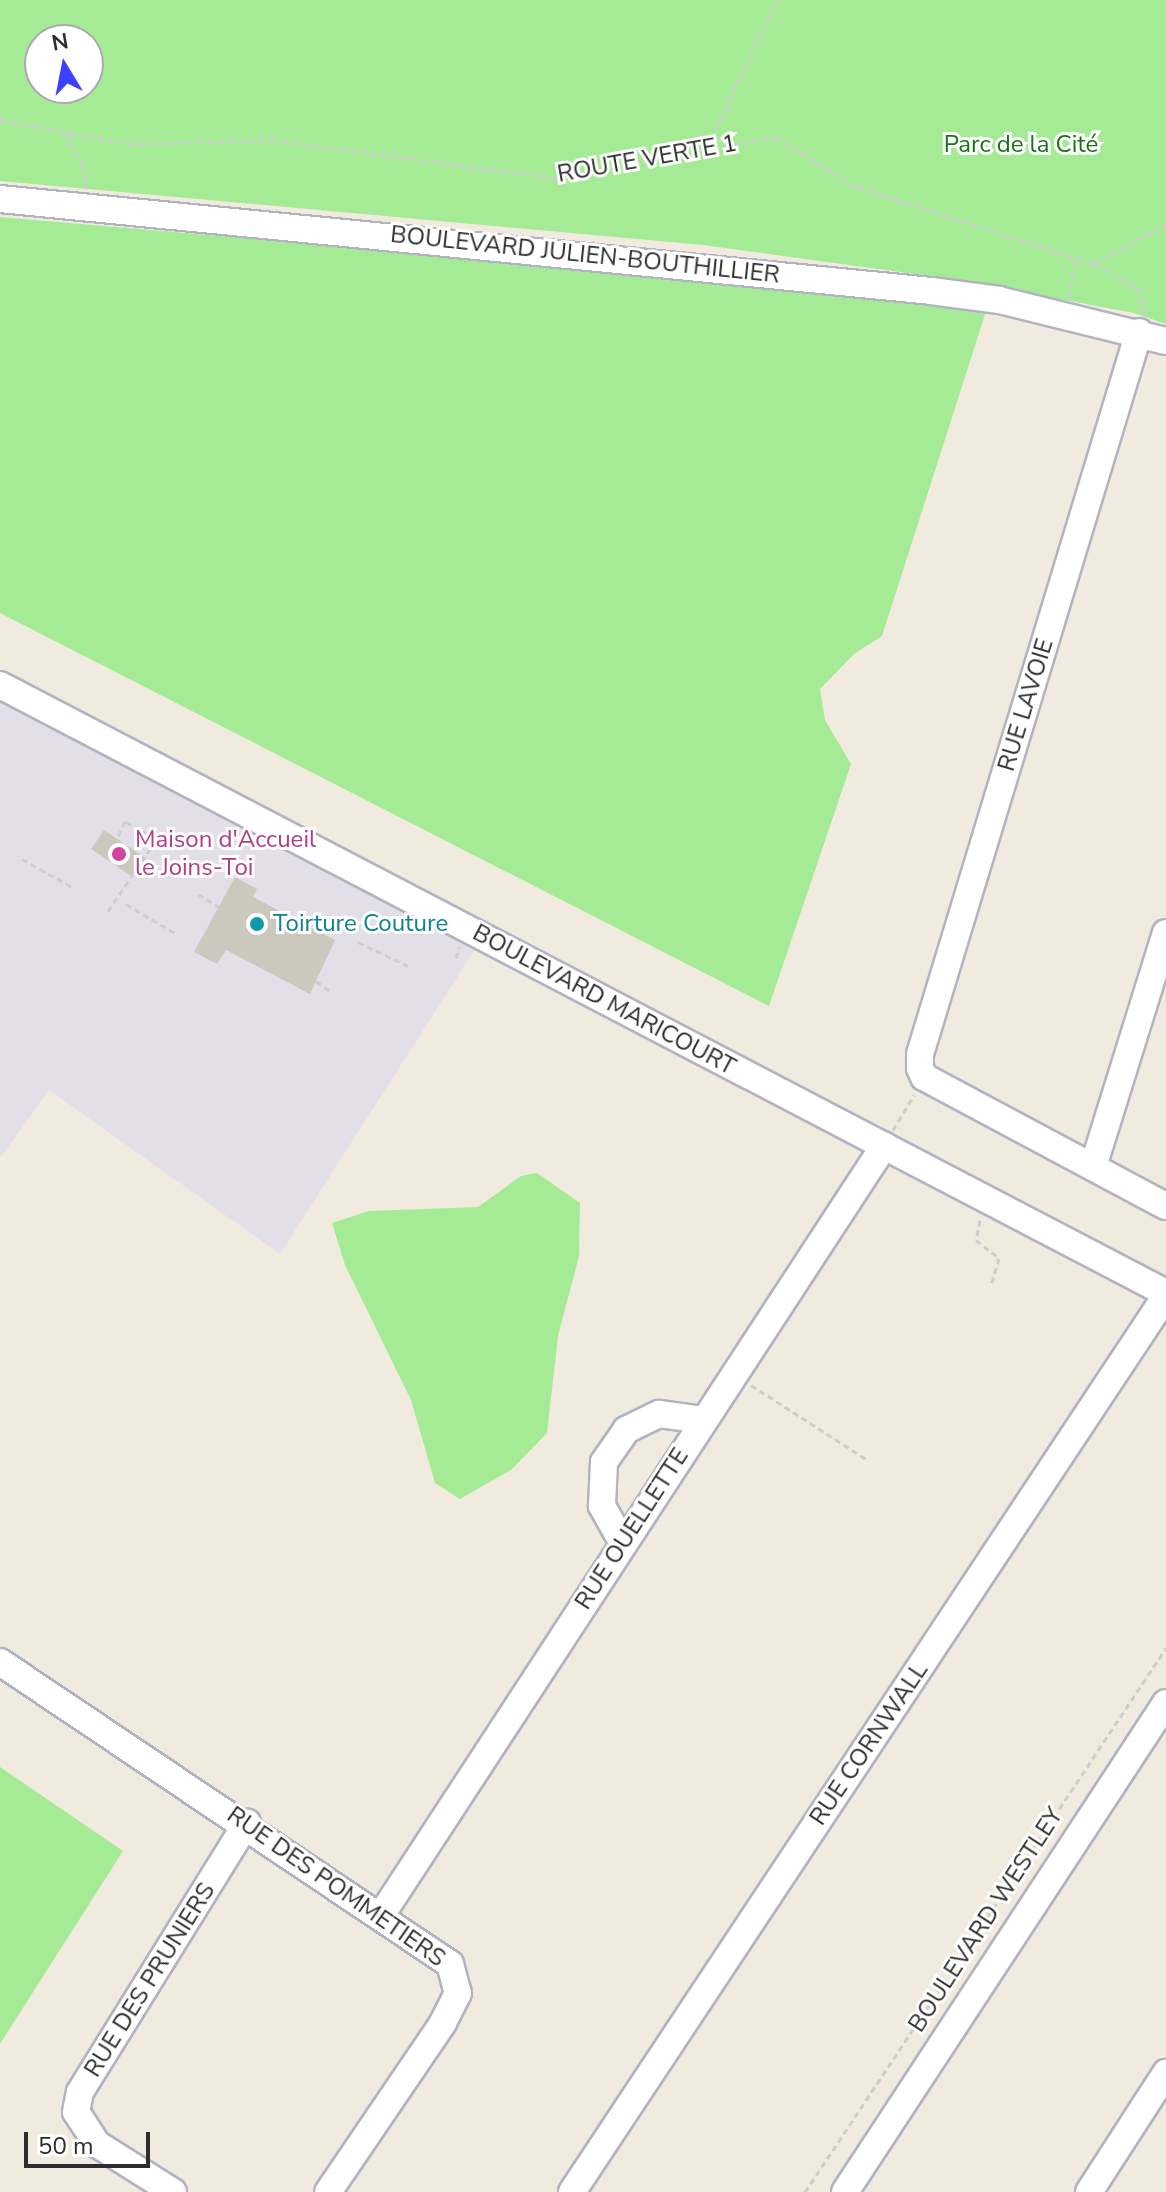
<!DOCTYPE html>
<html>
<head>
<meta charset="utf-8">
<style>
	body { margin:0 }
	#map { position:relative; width:1166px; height:2192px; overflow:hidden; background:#f0ebde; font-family:"Nunito Sans",sans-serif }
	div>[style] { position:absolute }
	.industrial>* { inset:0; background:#e3dfe8 }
	.green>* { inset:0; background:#a5eb96 }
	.building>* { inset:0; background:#cbc8be; transform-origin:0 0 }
	.path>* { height:3px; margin-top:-1.5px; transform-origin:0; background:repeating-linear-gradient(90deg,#cdcdcd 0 6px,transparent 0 10px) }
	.roads { filter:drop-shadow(2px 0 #b2b3c2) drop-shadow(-2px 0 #b2b3c2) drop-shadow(0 2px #b2b3c2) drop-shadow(0 -2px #b2b3c2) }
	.minor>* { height:26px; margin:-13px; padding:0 13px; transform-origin:13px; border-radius:13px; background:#fff }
	.dots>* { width:22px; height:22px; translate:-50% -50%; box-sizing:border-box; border:4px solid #fff; border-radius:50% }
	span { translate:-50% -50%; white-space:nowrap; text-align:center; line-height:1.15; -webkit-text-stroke:6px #fff; paint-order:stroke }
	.park-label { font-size:24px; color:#177413 }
	.street-label { font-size:24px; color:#2d2d2d }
	.hotel-label { font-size:24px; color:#b23c85 }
	.left { translate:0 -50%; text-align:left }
	.culture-label { font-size:24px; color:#0d838f }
	.north { position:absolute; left:24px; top:24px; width:80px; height:80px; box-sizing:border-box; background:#fff; border:2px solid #ababab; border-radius:50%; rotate:350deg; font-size:22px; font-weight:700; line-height:32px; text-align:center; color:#2d2d2d }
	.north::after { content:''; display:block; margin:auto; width:28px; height:36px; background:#3c40ff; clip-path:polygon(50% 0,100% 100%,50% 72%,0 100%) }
	.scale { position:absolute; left:24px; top:2132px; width:126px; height:36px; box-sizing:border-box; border:4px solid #2d2d2d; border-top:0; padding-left:10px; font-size:24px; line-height:28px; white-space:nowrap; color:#2d2d2d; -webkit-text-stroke:6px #fff; paint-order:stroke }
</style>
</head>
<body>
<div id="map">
	<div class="industrial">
		<div style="clip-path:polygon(0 694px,479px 943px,280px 1254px,49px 1090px,0 1158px)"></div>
	</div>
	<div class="green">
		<div style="clip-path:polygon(evenodd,0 0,1166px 0,1166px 324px,1134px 313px,951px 279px,703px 245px,0 181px,0 0,40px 40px,88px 40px,88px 88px,40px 88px,40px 40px)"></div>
		<div style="clip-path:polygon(0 217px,989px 302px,882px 636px,854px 654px,820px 689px,825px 720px,851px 764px,769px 1006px,0 613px)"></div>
		<div style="clip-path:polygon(537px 1173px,580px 1203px,579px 1256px,558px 1336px,547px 1433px,511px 1470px,460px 1499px,435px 1483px,411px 1400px,345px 1265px,332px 1223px,369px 1211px,478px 1207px,521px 1176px)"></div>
		<div style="clip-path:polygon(0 1767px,123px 1851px,0 2044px)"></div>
	</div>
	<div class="building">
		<div style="left:104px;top:830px;width:50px;height:23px;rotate:34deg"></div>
		<div style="clip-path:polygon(235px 877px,257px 889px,253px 897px,335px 940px,310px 994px,226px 950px,217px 964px,194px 952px)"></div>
	</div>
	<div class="path">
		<div style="left:0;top:120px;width:130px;rotate:10.6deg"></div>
		<div style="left:128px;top:144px;width:144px;rotate:-1.6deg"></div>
		<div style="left:272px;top:140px;width:287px;rotate:7.6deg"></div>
		<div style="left:556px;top:178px;width:223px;rotate:-10.6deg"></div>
		<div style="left:775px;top:137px;width:97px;rotate:31.1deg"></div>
		<div style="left:858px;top:187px;width:248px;rotate:18.1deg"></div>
		<div style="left:1094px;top:264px;width:82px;rotate:-29.1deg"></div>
		<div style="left:66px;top:133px;width:35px;rotate:63deg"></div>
		<div style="left:82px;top:164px;width:25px;rotate:78deg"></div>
		<div style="left:707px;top:147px;width:163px;rotate:-64.5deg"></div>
		<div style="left:1095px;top:264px;width:48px;rotate:29.7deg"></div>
		<div style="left:1137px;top:288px;width:26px;rotate:72deg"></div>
		<div style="left:1069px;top:297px;width:39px;rotate:-81deg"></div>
		<div style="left:157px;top:839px;width:11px;rotate:22deg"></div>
		<div style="left:22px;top:859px;width:57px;rotate:29.2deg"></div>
		<div style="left:198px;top:894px;width:25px;rotate:32deg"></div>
		<div style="left:126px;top:904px;width:57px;rotate:30.6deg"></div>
		<div style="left:108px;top:911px;width:87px;rotate:-55.8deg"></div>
		<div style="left:157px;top:839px;width:37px;rotate:-151deg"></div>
		<div style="left:125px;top:821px;width:20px;rotate:114deg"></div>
		<div style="left:358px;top:942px;width:55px;rotate:25.6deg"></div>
		<div style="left:456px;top:958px;width:12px;rotate:-70deg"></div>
		<div style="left:316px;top:981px;width:19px;rotate:35deg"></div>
		<div style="left:893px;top:1130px;width:41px;rotate:-59deg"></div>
		<div style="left:980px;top:1220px;width:20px;rotate:101deg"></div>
		<div style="left:976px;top:1240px;width:29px;rotate:38deg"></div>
		<div style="left:999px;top:1258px;width:26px;rotate:106deg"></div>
		<div style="left:751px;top:1385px;width:140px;rotate:32.8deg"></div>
		<div style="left:805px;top:2192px;width:653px;rotate:-56.43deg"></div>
	</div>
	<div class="roads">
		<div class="minor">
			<div style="left:0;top:199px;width:936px;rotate:5.64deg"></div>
			<div style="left:931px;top:291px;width:69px;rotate:7.5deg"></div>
			<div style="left:999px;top:300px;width:172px;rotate:13.8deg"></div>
			<div style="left:1139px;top:332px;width:754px;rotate:106.87deg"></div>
			<div style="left:920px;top:1054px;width:14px;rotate:90deg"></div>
			<div style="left:920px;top:1068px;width:10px;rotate:66deg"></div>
			<div style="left:924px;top:1077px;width:274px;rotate:28.1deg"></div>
			<div style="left:0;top:685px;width:1315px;rotate:27.54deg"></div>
			<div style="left:1093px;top:1167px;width:245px;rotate:-72.7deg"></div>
			<div style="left:623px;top:1543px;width:43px;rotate:-119.6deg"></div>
			<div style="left:602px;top:1506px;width:44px;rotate:-87.4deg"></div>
			<div style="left:604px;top:1462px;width:39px;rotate:-55deg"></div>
			<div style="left:626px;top:1430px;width:37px;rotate:-26deg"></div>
			<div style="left:659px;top:1414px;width:44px;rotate:7.8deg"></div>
			<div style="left:0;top:1662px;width:542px;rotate:33.87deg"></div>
			<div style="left:450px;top:1964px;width:30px;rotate:75deg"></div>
			<div style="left:458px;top:1993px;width:34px;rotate:117deg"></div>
			<div style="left:443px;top:2023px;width:204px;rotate:124.2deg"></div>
			<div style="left:382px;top:1914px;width:918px;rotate:-56.83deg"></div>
			<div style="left:173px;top:2192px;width:90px;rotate:-147.7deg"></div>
			<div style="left:97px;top:2144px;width:38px;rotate:-123deg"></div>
			<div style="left:76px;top:2112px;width:20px;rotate:-79deg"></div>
			<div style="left:80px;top:2092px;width:317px;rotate:-58.2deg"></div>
			<div style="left:572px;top:2192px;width:1075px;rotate:-56.46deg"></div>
			<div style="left:845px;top:2192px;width:585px;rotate:-56.72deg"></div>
			<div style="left:1089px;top:2192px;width:142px;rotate:-57.1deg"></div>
		</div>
	</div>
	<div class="dots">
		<div style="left:119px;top:854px;background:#d1479c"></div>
		<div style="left:257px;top:924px;background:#0f9aa8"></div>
	</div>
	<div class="park-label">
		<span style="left:1021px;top:145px">Parc de la Cité</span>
	</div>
	<div class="street-label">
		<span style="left:647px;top:159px;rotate:-10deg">ROUTE VERTE 1</span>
		<span style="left:585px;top:255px;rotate:6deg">BOULEVARD JULIEN-BOUTHILLIER</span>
		<span style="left:1026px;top:705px;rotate:-73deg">RUE LAVOIE</span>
		<span style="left:604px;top:1000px;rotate:28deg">BOULEVARD MARICOURT</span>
		<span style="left:632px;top:1529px;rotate:-57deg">RUE OUELLETTE</span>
		<span style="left:869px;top:1744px;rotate:-56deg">RUE CORNWALL</span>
		<span style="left:336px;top:1887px;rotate:35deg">RUE DES POMMETIERS</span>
		<span style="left:986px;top:1920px;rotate:-57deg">BOULEVARD WESTLEY</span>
		<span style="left:150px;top:1980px;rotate:-58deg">RUE DES PRUNIERS</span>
	</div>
	<div class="hotel-label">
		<span class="left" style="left:135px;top:854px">Maison d'Accueil<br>le Joins-Toi</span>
	</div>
	<div class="culture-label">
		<span class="left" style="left:273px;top:924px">Toirture Couture</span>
	</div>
	<div class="north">N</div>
	<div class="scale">50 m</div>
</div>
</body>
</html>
